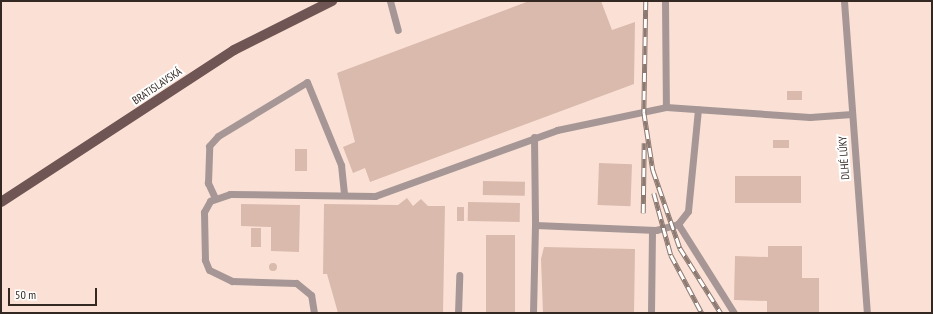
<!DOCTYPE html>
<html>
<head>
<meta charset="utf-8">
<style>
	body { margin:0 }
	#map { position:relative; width:933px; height:314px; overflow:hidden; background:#fbe1d5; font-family:"PT Sans Narrow",sans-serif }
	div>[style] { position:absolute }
	.building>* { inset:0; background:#dabaac; transform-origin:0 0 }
	.round { border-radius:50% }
	.service>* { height:7px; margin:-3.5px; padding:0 3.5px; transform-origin:3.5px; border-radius:3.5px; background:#a69796 }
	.primary>* { height:10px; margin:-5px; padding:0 5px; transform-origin:5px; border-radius:5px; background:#6f5553 }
	.rail>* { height:4.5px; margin-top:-2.25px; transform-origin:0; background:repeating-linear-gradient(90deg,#fff 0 9px,#8c7a72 0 18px); box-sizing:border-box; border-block:1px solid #8c7a72 }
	span { translate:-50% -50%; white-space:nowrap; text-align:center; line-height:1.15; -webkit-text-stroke:4px #fff; paint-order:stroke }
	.street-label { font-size:11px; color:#342822 }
	.frame { position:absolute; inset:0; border:2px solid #342822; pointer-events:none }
	.scale { position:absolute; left:8px; top:288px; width:89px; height:18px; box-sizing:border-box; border:2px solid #342822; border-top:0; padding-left:5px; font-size:12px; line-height:14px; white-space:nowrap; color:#342822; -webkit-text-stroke:3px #fff; paint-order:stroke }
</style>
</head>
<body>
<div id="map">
	<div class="building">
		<div style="clip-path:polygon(529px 1px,601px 1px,612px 30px,635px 22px,634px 84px,370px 182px,365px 168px,353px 173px,343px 147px,355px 142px,337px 73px)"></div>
		<div style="left:787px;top:91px;width:15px;height:9px"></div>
		<div style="left:773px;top:140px;width:16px;height:8px"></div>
		<div style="left:295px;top:149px;width:12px;height:22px"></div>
		<div style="left:599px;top:163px;width:33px;height:42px;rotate:2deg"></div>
		<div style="left:735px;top:176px;width:66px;height:27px"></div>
		<div style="left:483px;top:181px;width:42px;height:14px;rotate:1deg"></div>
		<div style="clip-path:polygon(407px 198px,413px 206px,421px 199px,428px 206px,445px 206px,443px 313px,338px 313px,327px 274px,323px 274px,324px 204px,398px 205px)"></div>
		<div style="left:468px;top:202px;width:52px;height:19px;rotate:1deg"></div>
		<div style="clip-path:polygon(241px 204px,300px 205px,299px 252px,271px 251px,271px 227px,241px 226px)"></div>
		<div style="left:457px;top:207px;width:7px;height:14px"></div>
		<div style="left:251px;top:228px;width:10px;height:19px"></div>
		<div style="left:486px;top:235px;width:29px;height:78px"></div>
		<div style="clip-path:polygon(768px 246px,802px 246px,802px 278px,819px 278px,819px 313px,767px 313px,767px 301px,734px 300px,735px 256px,768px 257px)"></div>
		<div style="clip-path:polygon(544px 247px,635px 249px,634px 313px,543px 313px,541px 259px)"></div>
		<div class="round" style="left:269px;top:263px;width:8px;height:8px"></div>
	</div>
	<div class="service">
		<div style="left:390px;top:1px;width:30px;rotate:75deg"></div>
		<div style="left:665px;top:1px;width:106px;rotate:89.5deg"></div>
		<div style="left:844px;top:1px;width:313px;rotate:85.8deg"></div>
		<div style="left:534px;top:137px;width:88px;rotate:89.3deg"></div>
		<div style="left:535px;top:225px;width:121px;rotate:2.4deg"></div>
		<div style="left:656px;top:230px;width:23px;rotate:-15deg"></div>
		<div style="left:678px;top:224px;width:16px;rotate:-52deg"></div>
		<div style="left:688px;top:211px;width:102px;rotate:-84.4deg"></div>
		<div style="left:215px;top:198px;width:17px;rotate:-115deg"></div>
		<div style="left:208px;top:183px;width:37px;rotate:-88deg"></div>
		<div style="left:209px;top:146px;width:13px;rotate:-48deg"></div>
		<div style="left:218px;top:136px;width:104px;rotate:-31.2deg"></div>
		<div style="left:307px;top:82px;width:90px;rotate:67.7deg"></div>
		<div style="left:341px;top:165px;width:30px;rotate:84deg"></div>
		<div style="left:678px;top:224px;width:105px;rotate:57.8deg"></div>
		<div style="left:314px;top:313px;width:18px;rotate:-99deg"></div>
		<div style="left:311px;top:295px;width:19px;rotate:-141deg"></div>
		<div style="left:296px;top:283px;width:64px;rotate:-178.2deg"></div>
		<div style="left:232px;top:281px;width:25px;rotate:-154deg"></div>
		<div style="left:209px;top:270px;width:11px;rotate:-112deg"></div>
		<div style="left:205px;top:260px;width:48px;rotate:-91.2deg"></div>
		<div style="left:204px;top:212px;width:13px;rotate:-61deg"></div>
		<div style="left:210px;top:201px;width:21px;rotate:-19deg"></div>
		<div style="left:230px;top:194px;width:145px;rotate:0.8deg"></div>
		<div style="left:375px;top:196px;width:194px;rotate:-19.9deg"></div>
		<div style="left:557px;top:130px;width:111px;rotate:-11.9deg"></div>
		<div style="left:666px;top:107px;width:144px;rotate:4deg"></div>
		<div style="left:810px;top:117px;width:42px;rotate:-4.1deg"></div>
		<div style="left:458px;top:313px;width:38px;rotate:-88deg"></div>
		<div style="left:533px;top:313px;width:88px;rotate:-88.7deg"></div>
		<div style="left:651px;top:313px;width:83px;rotate:-89.3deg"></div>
	</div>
	<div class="primary">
		<div style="left:1px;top:202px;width:278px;rotate:-33.1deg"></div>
		<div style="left:234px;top:50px;width:110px;rotate:-26.6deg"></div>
	</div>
	<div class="rail">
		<div style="left:646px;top:1px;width:111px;rotate:91deg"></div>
		<div style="left:644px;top:112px;width:59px;rotate:81.2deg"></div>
		<div style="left:653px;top:170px;width:83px;rotate:70.9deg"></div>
		<div style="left:680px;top:248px;width:77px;rotate:57.8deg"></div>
		<div style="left:654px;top:193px;width:64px;rotate:74.7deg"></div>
		<div style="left:671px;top:255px;width:66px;rotate:61.9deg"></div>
		<div style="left:643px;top:213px;width:70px;rotate:-89.2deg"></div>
	</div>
	<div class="street-label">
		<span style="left:157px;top:86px;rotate:-34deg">BRATISLAVSKÁ</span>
		<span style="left:844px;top:158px;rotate:-94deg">DLHÉ LÚKY</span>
	</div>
	<div class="frame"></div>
	<div class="scale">50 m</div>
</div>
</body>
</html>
